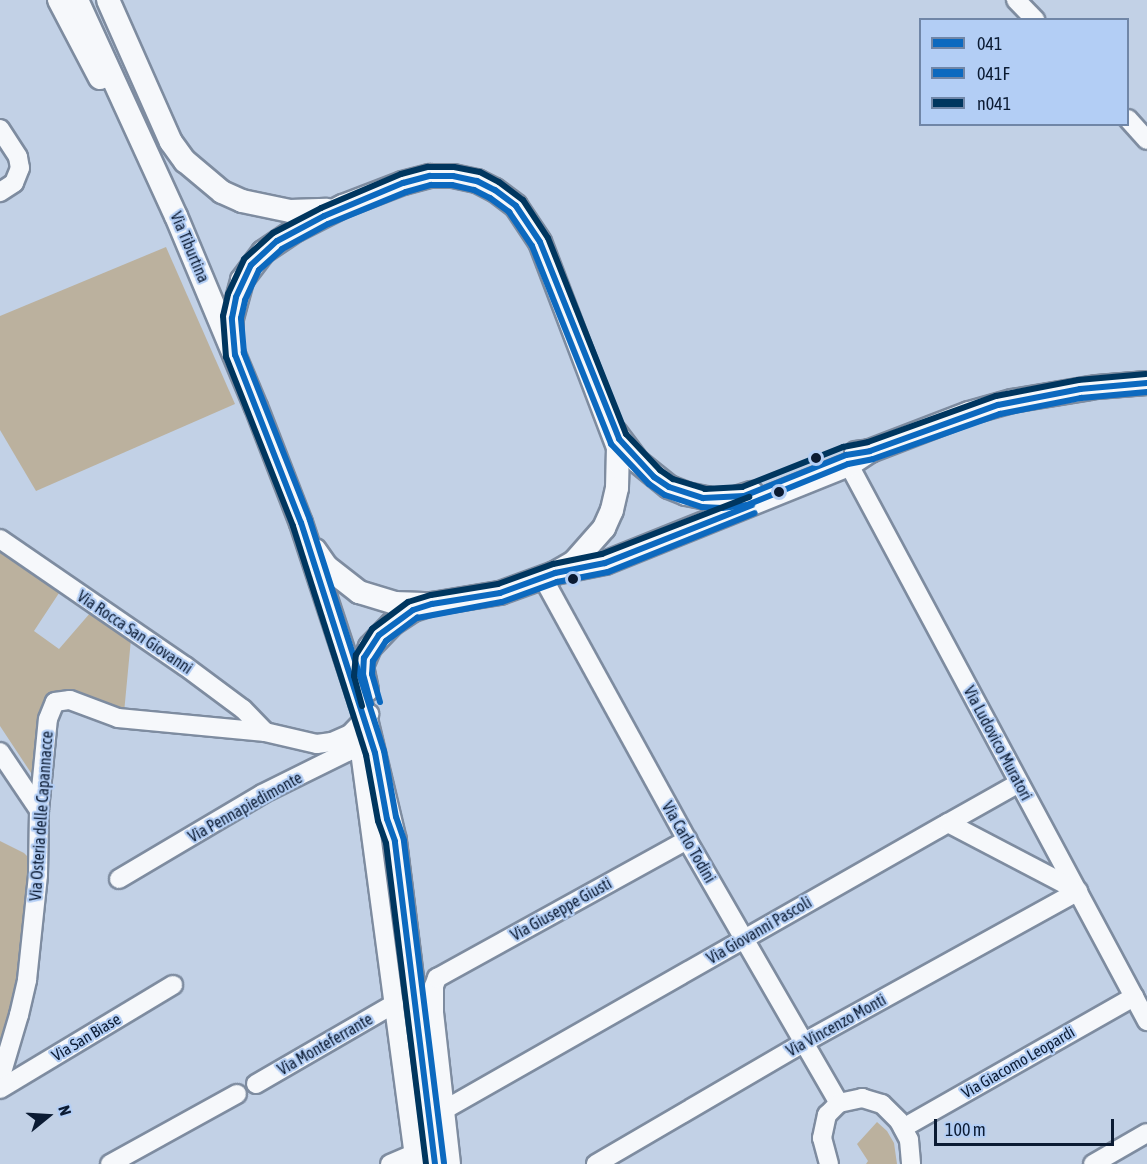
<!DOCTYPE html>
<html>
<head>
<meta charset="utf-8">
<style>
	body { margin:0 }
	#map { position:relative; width:1147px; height:1164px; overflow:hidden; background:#c2d1e6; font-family:"Asap Condensed",sans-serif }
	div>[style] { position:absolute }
	.green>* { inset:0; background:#bbb19e }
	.roads { filter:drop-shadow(2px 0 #7e8ca0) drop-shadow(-2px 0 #7e8ca0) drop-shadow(0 2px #7e8ca0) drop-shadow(0 -2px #7e8ca0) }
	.minor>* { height:18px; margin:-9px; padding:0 9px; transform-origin:9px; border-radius:9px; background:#f6f8fb }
	.major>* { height:22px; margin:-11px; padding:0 11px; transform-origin:11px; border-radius:11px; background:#f6f8fb }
	.bus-1>* { height:6px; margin:-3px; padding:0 3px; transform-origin:3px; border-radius:3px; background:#0c69bf }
	.bus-2>* { height:6px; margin:-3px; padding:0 3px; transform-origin:3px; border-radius:3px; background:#0c69bf }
	.bus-3>* { height:6px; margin:-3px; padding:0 3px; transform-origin:3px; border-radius:3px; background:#00365f }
	.dots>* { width:16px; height:16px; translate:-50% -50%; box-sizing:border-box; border:3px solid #b3cef5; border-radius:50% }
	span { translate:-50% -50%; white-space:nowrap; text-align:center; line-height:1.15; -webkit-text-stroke:4.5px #b3cef5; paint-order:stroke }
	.street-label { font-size:16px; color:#0b1b33 }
	.legend { position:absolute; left:919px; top:18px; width:210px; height:108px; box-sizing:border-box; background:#b3cef5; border:2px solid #7086a7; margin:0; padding:8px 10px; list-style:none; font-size:18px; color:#0b1b33 }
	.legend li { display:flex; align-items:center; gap:12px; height:30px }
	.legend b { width:30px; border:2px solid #7086a7 }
	.north { position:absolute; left:18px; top:1086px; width:60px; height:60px; -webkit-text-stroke:4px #b3cef5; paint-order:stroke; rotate:72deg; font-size:16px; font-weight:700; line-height:24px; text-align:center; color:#0b1b33 }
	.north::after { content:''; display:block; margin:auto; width:21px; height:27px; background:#0b1b33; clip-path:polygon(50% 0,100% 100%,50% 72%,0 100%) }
	.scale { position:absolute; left:934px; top:1119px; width:180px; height:27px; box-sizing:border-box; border:3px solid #0b1b33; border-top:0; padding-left:8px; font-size:18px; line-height:21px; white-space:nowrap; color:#0b1b33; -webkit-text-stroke:4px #b3cef5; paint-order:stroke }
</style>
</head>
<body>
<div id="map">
	<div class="green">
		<div style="clip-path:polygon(166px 247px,235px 404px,36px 491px,0 430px,0 316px)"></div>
		<div style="clip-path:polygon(0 548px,61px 590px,34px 631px,59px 649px,91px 612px,131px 639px,124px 713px,74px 690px,58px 693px,39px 785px,0 726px)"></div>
		<div style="clip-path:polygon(0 841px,24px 853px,34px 863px,21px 999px,0 1067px)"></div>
		<div style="clip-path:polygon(877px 1122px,887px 1131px,894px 1143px,897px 1164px,866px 1164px,868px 1161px,857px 1144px)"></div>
	</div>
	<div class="roads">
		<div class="minor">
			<div style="left:1016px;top:0;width:28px;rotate:46deg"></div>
			<div style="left:1128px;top:119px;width:28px;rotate:48deg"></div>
			<div style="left:0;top:129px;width:33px;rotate:57deg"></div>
			<div style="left:18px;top:157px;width:11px;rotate:80deg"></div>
			<div style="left:20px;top:168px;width:16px;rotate:112deg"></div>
			<div style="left:14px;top:183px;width:17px;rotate:147deg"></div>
			<div style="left:849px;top:465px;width:631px;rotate:61.81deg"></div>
			<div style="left:0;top:539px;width:224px;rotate:34.5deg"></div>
			<div style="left:185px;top:666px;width:72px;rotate:36.6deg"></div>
			<div style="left:243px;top:709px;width:32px;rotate:46deg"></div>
			<div style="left:543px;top:578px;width:299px;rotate:61.2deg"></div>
			<div style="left:687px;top:840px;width:304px;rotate:60deg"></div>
			<div style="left:357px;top:729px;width:429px;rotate:82.4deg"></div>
			<div style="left:0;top:752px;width:70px;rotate:56.1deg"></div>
			<div style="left:948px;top:823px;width:81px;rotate:-29.4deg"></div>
			<div style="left:119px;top:879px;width:166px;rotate:-30.7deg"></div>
			<div style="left:262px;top:794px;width:95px;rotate:-26.3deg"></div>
			<div style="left:347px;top:752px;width:25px;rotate:-37deg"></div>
			<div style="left:0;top:1079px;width:67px;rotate:-73.5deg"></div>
			<div style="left:19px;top:1015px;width:36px;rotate:-77deg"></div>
			<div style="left:27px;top:980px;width:106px;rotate:-84deg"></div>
			<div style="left:38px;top:875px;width:65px;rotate:-89.1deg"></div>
			<div style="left:39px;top:810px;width:91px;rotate:-84.4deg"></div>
			<div style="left:48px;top:719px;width:18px;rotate:-68deg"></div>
			<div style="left:55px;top:702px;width:15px;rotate:-8deg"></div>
			<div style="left:70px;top:700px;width:51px;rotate:20.6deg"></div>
			<div style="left:118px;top:718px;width:148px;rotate:5.4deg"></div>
			<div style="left:265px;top:732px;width:53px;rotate:13deg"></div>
			<div style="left:317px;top:744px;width:15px;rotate:-8deg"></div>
			<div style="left:332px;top:742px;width:20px;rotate:-24deg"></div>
			<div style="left:350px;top:734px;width:28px;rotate:-46deg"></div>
			<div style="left:256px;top:1084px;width:160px;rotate:-30.1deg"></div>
			<div style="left:0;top:1089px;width:202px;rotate:-31deg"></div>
			<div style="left:444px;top:1110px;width:580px;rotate:-29.66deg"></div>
			<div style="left:948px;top:823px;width:147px;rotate:27.6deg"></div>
			<div style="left:903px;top:1128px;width:266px;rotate:-29.6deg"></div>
			<div style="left:110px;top:1164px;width:145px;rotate:-28.9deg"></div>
			<div style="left:390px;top:1164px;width:26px;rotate:-23deg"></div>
			<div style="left:414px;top:1154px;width:10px;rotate:79deg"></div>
			<div style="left:451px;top:1164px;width:153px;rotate:-96.4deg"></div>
			<div style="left:434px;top:1012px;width:26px;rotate:-90deg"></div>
			<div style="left:434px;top:986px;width:9px;rotate:-69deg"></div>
			<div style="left:437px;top:978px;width:286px;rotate:-28.9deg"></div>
			<div style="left:596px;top:1164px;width:240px;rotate:-30.3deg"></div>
			<div style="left:803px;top:1043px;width:314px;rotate:-28.9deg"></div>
			<div style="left:829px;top:1164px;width:27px;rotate:-105deg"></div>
			<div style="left:822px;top:1138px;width:24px;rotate:-78deg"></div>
			<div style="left:827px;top:1115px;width:17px;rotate:-45deg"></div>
			<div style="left:839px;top:1103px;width:24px;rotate:-12deg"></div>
			<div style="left:862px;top:1098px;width:21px;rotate:17deg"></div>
			<div style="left:882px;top:1104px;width:24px;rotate:45deg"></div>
			<div style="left:899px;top:1121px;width:21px;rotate:62deg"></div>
			<div style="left:909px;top:1140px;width:24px;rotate:85deg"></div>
			<div style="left:1093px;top:1164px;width:62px;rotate:-29.9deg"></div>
		</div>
		<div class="major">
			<div style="left:59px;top:0;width:88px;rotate:62.3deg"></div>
			<div style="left:77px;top:0;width:238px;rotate:65.4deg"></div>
			<div style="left:176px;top:216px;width:207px;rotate:67.3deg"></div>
			<div style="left:256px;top:407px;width:124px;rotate:68.8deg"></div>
			<div style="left:301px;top:523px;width:206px;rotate:71.7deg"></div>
			<div style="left:366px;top:719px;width:125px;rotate:76.6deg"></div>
			<div style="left:395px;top:841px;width:325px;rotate:82.9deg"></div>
			<div style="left:108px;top:0;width:155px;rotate:66.1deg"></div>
			<div style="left:171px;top:142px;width:24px;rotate:54deg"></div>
			<div style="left:185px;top:161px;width:48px;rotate:40deg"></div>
			<div style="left:222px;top:192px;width:22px;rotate:24deg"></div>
			<div style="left:242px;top:201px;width:49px;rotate:11.8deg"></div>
			<div style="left:290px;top:211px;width:37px;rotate:-2deg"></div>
			<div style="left:232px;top:339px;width:21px;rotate:-90deg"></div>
			<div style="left:232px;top:318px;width:39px;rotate:-75deg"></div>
			<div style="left:242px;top:280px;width:35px;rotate:-53deg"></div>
			<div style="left:263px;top:252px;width:40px;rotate:-34deg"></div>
			<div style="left:296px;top:230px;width:53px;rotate:-27.1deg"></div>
			<div style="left:343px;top:206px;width:64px;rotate:-21deg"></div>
			<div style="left:403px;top:183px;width:28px;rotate:-15deg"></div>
			<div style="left:430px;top:176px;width:23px"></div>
			<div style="left:453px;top:176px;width:25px;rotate:12deg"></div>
			<div style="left:477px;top:181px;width:20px;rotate:27deg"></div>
			<div style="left:495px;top:190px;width:26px;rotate:37deg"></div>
			<div style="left:516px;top:206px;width:43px;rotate:56.3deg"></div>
			<div style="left:540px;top:242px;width:219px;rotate:69.2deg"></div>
			<div style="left:618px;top:447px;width:41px;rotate:91.4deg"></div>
			<div style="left:617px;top:488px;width:23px;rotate:103deg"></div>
			<div style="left:612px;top:510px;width:20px;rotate:114deg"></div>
			<div style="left:604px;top:528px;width:45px;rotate:131.4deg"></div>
			<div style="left:574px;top:562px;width:22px;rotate:150deg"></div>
			<div style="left:616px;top:433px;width:36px;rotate:53deg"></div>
			<div style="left:638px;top:462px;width:40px;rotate:39deg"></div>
			<div style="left:669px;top:487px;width:18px;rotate:22deg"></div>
			<div style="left:686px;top:494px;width:26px;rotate:11deg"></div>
			<div style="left:712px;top:499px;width:21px"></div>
			<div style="left:733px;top:499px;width:20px;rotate:-18deg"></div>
			<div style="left:856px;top:453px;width:14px;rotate:-8deg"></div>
			<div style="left:870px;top:451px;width:106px;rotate:-21deg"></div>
			<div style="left:969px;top:413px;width:45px;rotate:-15.6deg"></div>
			<div style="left:1012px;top:401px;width:86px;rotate:-9.4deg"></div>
			<div style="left:1097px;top:387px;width:50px;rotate:-4.6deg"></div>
			<div style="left:315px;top:550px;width:21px;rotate:55deg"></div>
			<div style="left:327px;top:567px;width:41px;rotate:38deg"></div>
			<div style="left:359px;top:592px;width:37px;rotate:17deg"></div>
			<div style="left:394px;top:603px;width:30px;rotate:2deg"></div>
			<div style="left:367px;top:690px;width:25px;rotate:-102deg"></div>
			<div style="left:362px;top:666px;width:21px;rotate:-67deg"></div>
			<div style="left:370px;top:647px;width:32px;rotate:-46deg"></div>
			<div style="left:392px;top:624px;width:25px;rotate:-34deg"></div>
			<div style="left:413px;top:610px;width:20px;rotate:-18deg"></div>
			<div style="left:432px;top:604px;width:69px;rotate:-9.2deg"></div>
			<div style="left:500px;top:593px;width:59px;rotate:-20deg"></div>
			<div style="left:555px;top:573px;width:51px;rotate:-11.3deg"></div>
			<div style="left:605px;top:563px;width:263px;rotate:-21.9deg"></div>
			<div style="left:849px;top:465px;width:25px;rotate:-34deg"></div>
		</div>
	</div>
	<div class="bus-1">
		<div style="left:371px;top:704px;width:30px;rotate:-105deg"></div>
		<div style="left:363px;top:675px;width:17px;rotate:-87deg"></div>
		<div style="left:364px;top:658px;width:27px;rotate:-57deg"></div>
		<div style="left:379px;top:635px;width:42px;rotate:-36.3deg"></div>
		<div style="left:413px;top:610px;width:20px;rotate:-18deg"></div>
		<div style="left:432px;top:604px;width:69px;rotate:-9.2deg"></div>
		<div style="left:500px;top:593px;width:59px;rotate:-20deg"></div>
		<div style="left:555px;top:573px;width:51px;rotate:-11.3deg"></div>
		<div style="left:605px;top:563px;width:158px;rotate:-21.5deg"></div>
		<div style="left:435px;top:1164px;width:325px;rotate:-97.1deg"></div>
		<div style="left:395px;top:841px;width:23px;rotate:-110deg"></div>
		<div style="left:387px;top:819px;width:67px;rotate:-100.3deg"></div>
		<div style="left:375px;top:753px;width:242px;rotate:-107.8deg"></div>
		<div style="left:301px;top:523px;width:180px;rotate:-111.4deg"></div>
		<div style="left:235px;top:355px;width:37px;rotate:-95deg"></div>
		<div style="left:232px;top:318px;width:21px;rotate:-79deg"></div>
		<div style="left:236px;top:297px;width:35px;rotate:-65deg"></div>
		<div style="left:251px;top:265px;width:35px;rotate:-43deg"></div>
		<div style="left:277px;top:241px;width:53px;rotate:-28deg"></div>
		<div style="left:324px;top:216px;width:86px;rotate:-22.7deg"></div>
		<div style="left:403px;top:183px;width:28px;rotate:-15deg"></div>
		<div style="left:430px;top:176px;width:23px"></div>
		<div style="left:453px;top:176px;width:25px;rotate:12deg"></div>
		<div style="left:477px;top:181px;width:20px;rotate:27deg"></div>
		<div style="left:495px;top:190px;width:26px;rotate:37deg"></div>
		<div style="left:516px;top:206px;width:43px;rotate:56.3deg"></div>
		<div style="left:540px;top:242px;width:212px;rotate:68.1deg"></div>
		<div style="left:619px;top:439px;width:52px;rotate:47.4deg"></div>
		<div style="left:654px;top:477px;width:18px;rotate:34deg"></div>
		<div style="left:669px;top:487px;width:36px;rotate:18deg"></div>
		<div style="left:703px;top:498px;width:41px;rotate:-2.8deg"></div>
		<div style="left:744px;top:496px;width:110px;rotate:-21.9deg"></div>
		<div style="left:846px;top:455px;width:24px;rotate:-9deg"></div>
		<div style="left:870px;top:451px;width:136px;rotate:-19.8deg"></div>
		<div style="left:998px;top:405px;width:84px;rotate:-11deg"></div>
		<div style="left:1080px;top:389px;width:67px;rotate:-5.1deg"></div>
	</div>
	<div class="bus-2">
		<div style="left:380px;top:702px;width:29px;rotate:-106deg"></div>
		<div style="left:372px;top:674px;width:13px;rotate:-86deg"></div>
		<div style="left:373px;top:661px;width:24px;rotate:-57deg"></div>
		<div style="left:386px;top:641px;width:39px;rotate:-37deg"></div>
		<div style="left:417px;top:618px;width:86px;rotate:-10.7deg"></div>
		<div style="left:502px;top:602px;width:59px;rotate:-20deg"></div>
		<div style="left:557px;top:582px;width:52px;rotate:-11.1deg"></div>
		<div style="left:608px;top:572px;width:158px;rotate:-21.9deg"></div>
		<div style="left:444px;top:1163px;width:325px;rotate:-97.1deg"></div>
		<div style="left:404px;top:840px;width:24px;rotate:-109deg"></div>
		<div style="left:396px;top:817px;width:67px;rotate:-100.3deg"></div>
		<div style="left:384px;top:751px;width:243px;rotate:-107.8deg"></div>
		<div style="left:310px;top:520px;width:180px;rotate:-111.6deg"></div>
		<div style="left:244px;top:353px;width:35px;rotate:-95deg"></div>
		<div style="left:241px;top:318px;width:18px;rotate:-77deg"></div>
		<div style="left:245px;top:300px;width:33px;rotate:-65deg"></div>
		<div style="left:259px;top:270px;width:31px;rotate:-42deg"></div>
		<div style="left:282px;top:249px;width:52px;rotate:-28.5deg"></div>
		<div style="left:328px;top:224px;width:84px;rotate:-22.3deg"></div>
		<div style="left:406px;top:192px;width:26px;rotate:-16deg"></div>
		<div style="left:431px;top:185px;width:21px"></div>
		<div style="left:452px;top:185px;width:23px;rotate:13deg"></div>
		<div style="left:474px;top:190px;width:18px;rotate:27deg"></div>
		<div style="left:490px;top:198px;width:24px;rotate:36deg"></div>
		<div style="left:509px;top:212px;width:41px;rotate:55.9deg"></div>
		<div style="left:532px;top:246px;width:213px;rotate:68.2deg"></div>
		<div style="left:611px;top:444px;width:55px;rotate:46.5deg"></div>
		<div style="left:649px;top:484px;width:19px;rotate:35deg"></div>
		<div style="left:665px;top:495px;width:39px;rotate:18deg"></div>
		<div style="left:702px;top:507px;width:20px;rotate:3deg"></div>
		<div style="left:722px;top:508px;width:25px;rotate:-7deg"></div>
		<div style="left:747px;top:505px;width:109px;rotate:-22.1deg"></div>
		<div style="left:848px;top:464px;width:25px;rotate:-11deg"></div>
		<div style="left:873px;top:459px;width:135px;rotate:-19.5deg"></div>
		<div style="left:1000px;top:414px;width:83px;rotate:-11.2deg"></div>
		<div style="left:1081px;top:398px;width:66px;rotate:-5.2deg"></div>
	</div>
	<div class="bus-3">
		<div style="left:362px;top:706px;width:31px;rotate:-105deg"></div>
		<div style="left:354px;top:676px;width:21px;rotate:-85deg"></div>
		<div style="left:356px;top:655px;width:31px;rotate:-58deg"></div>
		<div style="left:372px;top:629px;width:45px;rotate:-36.9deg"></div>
		<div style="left:408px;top:602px;width:24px;rotate:-17deg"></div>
		<div style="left:431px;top:595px;width:68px;rotate:-9.3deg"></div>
		<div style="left:498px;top:584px;width:59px;rotate:-20deg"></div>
		<div style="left:553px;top:564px;width:50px;rotate:-11.5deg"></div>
		<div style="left:602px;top:554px;width:158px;rotate:-21.2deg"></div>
		<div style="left:426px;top:1164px;width:323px;rotate:-97.1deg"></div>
		<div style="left:386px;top:843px;width:23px;rotate:-110deg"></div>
		<div style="left:378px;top:821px;width:67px;rotate:-100.3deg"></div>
		<div style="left:366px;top:755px;width:240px;rotate:-107.7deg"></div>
		<div style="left:293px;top:526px;width:182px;rotate:-111.6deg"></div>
		<div style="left:226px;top:357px;width:41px;rotate:-94.2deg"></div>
		<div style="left:223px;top:316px;width:23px;rotate:-77deg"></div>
		<div style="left:228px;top:294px;width:38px;rotate:-65deg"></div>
		<div style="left:244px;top:259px;width:39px;rotate:-42deg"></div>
		<div style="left:273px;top:233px;width:54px;rotate:-27.5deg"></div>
		<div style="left:321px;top:208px;width:87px;rotate:-23deg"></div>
		<div style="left:401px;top:174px;width:28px;rotate:-15deg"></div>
		<div style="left:428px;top:167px;width:26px"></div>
		<div style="left:454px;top:167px;width:26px;rotate:11deg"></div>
		<div style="left:480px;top:172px;width:21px;rotate:28deg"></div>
		<div style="left:499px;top:182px;width:30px;rotate:37deg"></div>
		<div style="left:523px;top:200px;width:45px;rotate:56.7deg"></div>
		<div style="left:548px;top:238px;width:211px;rotate:68.3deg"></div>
		<div style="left:626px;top:434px;width:50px;rotate:46.6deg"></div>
		<div style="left:660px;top:470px;width:16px;rotate:35deg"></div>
		<div style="left:673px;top:479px;width:34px;rotate:17deg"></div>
		<div style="left:705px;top:489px;width:37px;rotate:-3deg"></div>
		<div style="left:742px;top:487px;width:109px;rotate:-21.6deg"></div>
		<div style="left:843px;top:447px;width:25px;rotate:-11deg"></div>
		<div style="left:868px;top:442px;width:136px;rotate:-19.8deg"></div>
		<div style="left:996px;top:396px;width:84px;rotate:-11deg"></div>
		<div style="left:1078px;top:380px;width:68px;rotate:-5deg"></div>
	</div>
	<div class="dots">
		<div style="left:816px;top:458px;background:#0b1b33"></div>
		<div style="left:779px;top:492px;background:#0b1b33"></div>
		<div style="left:573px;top:579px;background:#0b1b33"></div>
	</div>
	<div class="street-label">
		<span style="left:190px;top:247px;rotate:67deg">Via Tiburtina</span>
		<span style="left:135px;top:632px;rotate:34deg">Via Rocca San Giovanni</span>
		<span style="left:998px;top:743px;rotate:62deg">Via Ludovico Muratori</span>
		<span style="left:245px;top:807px;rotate:-29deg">Via Pennapiedimonte</span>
		<span style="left:41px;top:816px;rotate:-86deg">Via Osteria delle Capannacce</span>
		<span style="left:689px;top:842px;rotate:60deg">Via Carlo Todini</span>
		<span style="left:561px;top:909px;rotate:-29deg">Via Giuseppe Giusti</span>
		<span style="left:759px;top:930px;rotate:-30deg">Via Giovanni Pascoli</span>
		<span style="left:836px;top:1025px;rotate:-29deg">Via Vincenzo Monti</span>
		<span style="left:86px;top:1037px;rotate:-31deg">Via San Biase</span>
		<span style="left:325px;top:1044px;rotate:-30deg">Via Monteferrante</span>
		<span style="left:1018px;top:1062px;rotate:-30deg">Via Giacomo Leopardi</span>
	</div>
	<ul class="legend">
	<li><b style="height:8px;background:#0c69bf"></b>041</li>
	<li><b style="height:8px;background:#0c69bf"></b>041F</li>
	<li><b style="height:8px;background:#00365f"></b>n041</li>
	</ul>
	<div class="north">N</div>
	<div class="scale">100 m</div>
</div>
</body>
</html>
